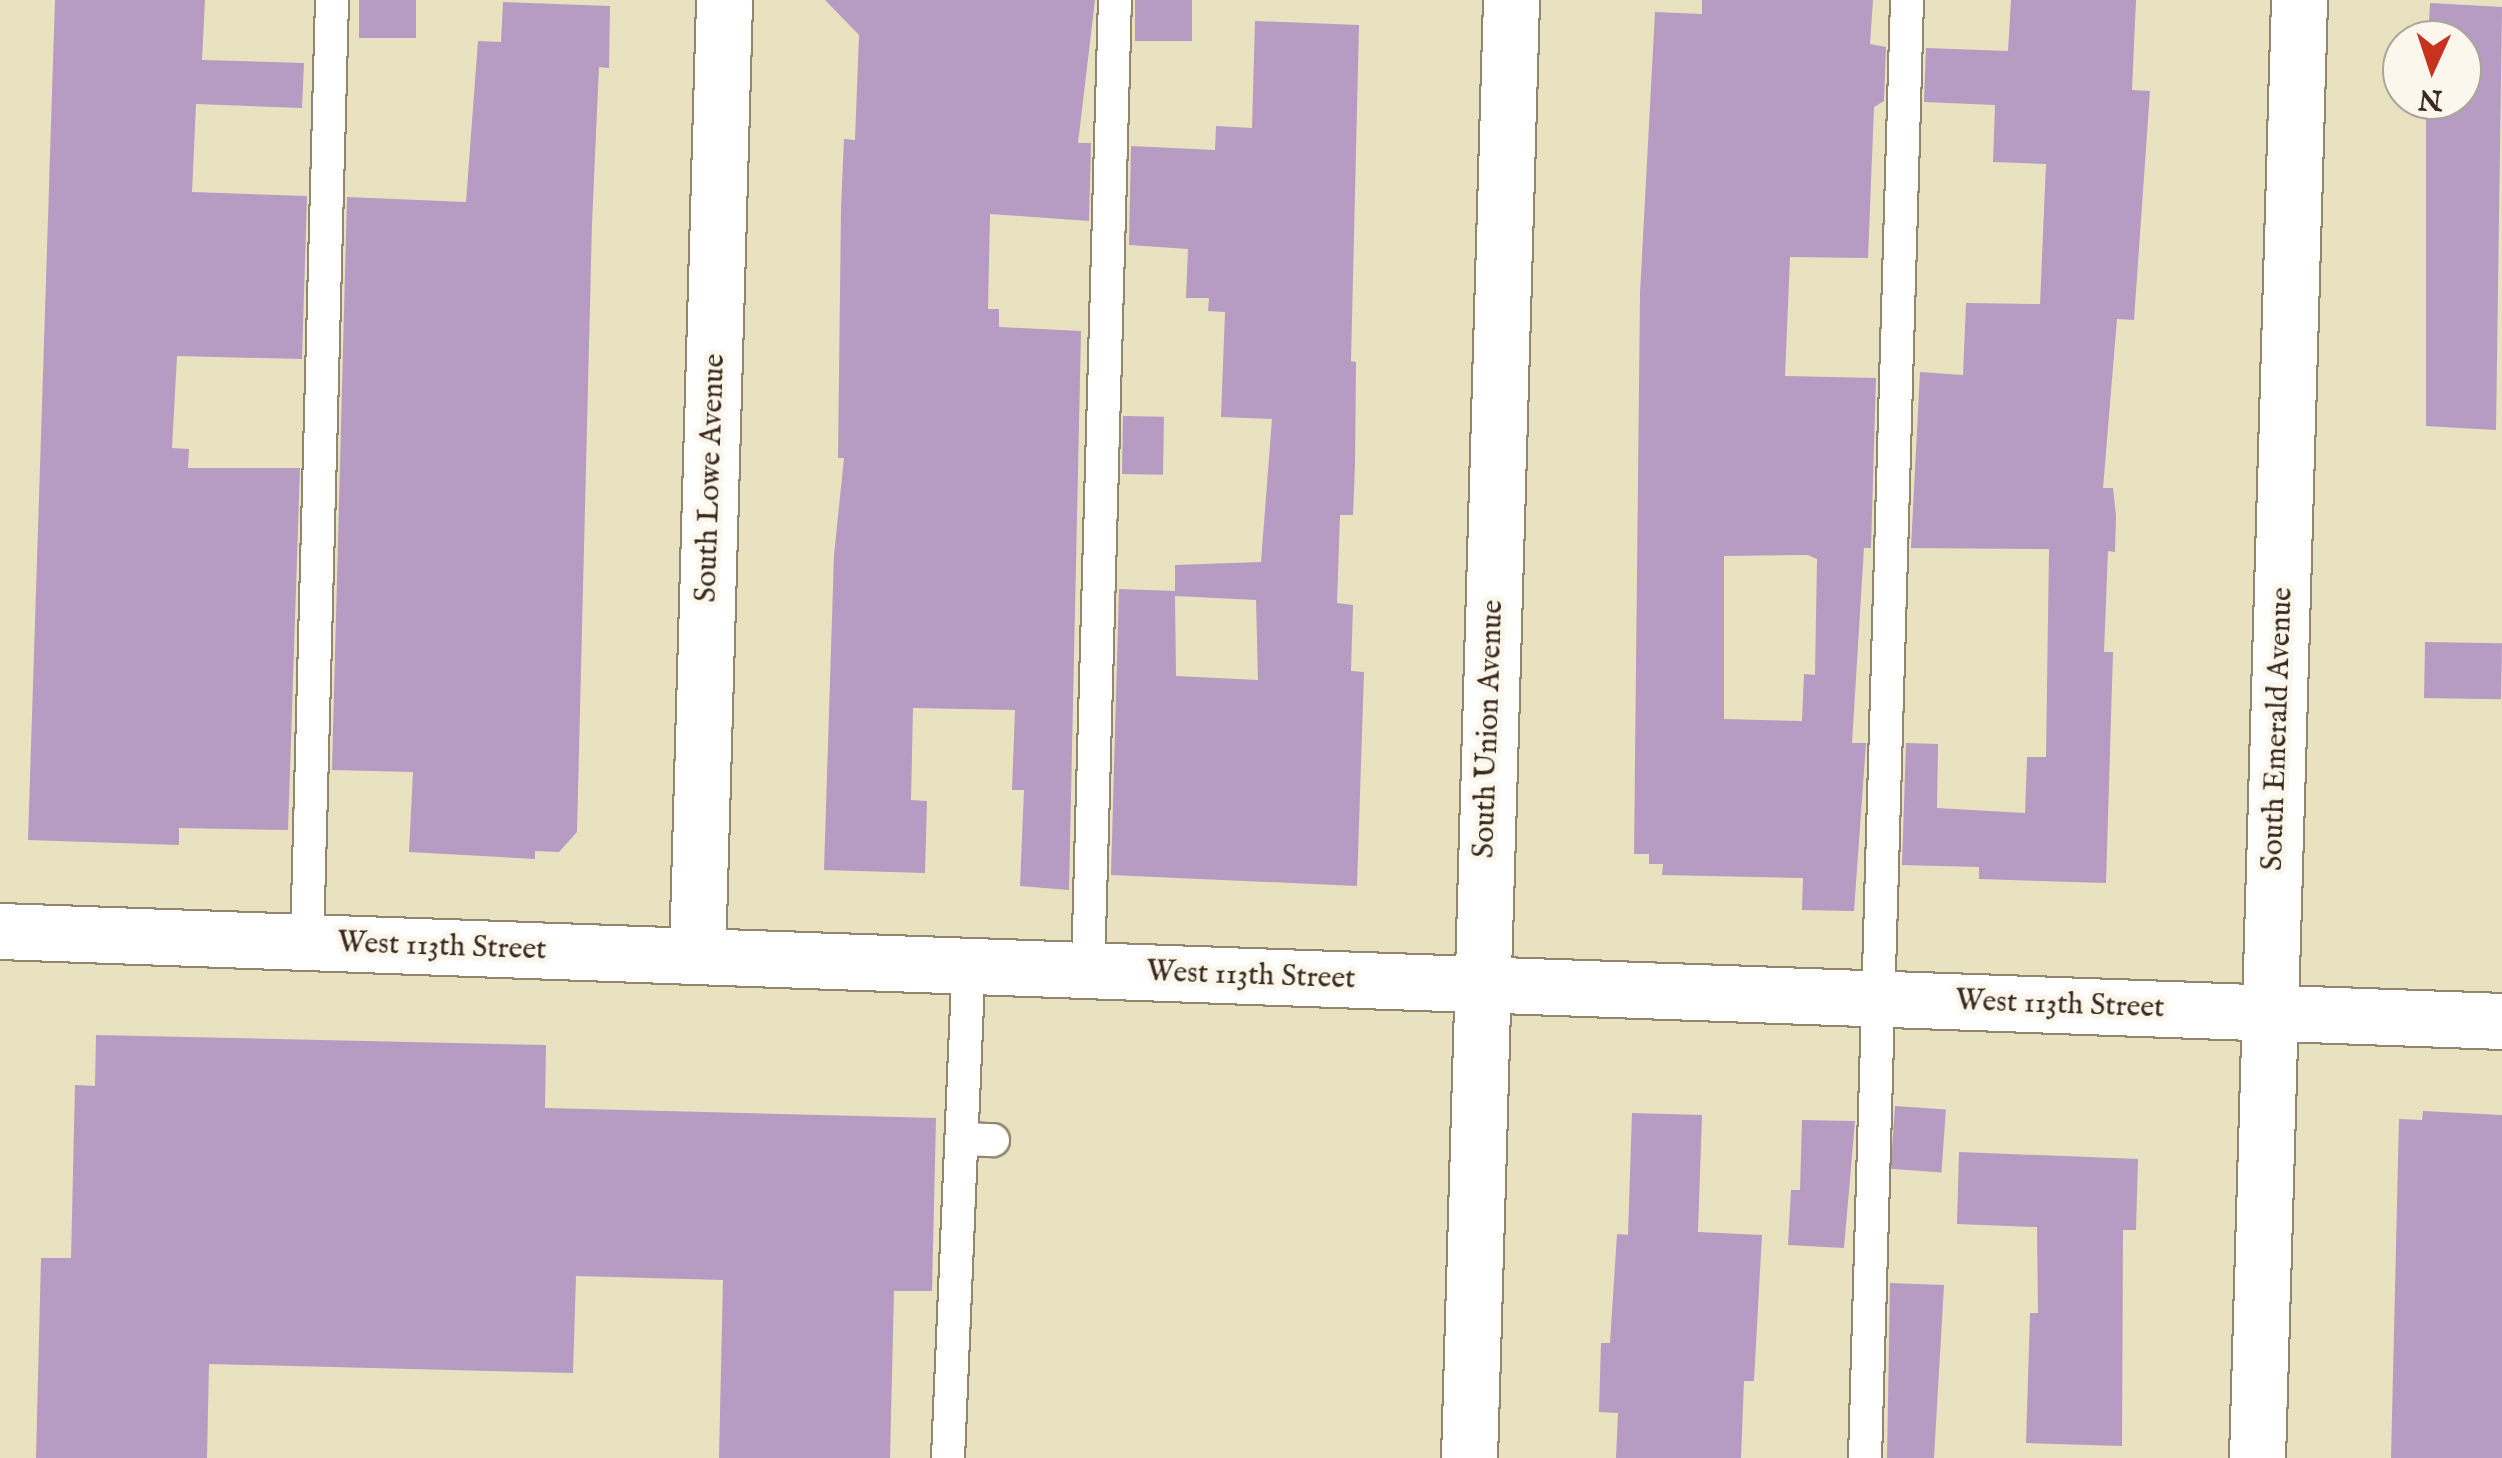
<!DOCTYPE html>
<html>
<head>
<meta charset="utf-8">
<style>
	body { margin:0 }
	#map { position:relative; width:2502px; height:1458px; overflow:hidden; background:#e9e2c0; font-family:"IM FELL English",serif }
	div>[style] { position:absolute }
	.building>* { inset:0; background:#b69bc2; transform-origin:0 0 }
	.roads { filter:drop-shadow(2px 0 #92866f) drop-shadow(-2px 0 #92866f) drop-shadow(0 2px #92866f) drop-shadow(0 -2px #92866f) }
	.lane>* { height:32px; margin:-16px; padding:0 16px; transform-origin:16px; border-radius:16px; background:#fff }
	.street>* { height:55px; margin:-27.5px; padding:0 27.5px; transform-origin:27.5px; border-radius:27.5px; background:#fff }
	span { translate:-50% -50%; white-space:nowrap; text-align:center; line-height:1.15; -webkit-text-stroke:10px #fbf7ec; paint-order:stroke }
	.street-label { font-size:30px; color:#3b2a1e }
	.north { position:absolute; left:2382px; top:20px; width:100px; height:100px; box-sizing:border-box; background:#fbf7ec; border:2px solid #aea59a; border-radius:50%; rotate:183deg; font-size:28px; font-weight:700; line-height:40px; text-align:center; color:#3b2a1e }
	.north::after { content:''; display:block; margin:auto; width:35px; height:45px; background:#c8321e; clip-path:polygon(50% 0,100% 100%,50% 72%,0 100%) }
</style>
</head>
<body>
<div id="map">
	<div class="building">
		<div style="clip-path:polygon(55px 0,205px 0,202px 60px,304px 63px,302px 108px,196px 104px,192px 192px,307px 196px,302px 359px,177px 356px,172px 448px,189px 449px,188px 468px,300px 468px,288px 830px,179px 828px,179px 845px,28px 840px)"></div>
		<div style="left:359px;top:0;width:57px;height:38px"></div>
		<div style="clip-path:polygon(825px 0,1095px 0,1078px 143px,1091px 143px,1089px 221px,990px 214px,988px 309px,999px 309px,999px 327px,1081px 331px,1069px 890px,1020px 886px,1024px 790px,1012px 790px,1015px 710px,913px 708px,911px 800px,927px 801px,925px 873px,824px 870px,834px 555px,844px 458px,838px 458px,841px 208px,844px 139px,855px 140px,859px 35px)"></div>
		<div style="left:1135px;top:0;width:57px;height:41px"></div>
		<div style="clip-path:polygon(evenodd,1702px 0,1873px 0,1870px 44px,1886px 47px,1884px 101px,1874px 107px,1868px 258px,1790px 257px,1785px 376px,1876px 378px,1871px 548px,1864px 548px,1852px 743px,1866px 743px,1854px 911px,1802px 910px,1803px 878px,1662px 875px,1663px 864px,1649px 864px,1649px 854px,1634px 854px,1640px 293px,1655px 12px,1702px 14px,1702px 0,1808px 555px,1817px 559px,1815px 675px,1804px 674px,1802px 721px,1724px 719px,1724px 556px,1808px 555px)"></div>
		<div style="clip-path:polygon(2011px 0,2136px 0,2132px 90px,2150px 91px,2134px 320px,2117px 319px,2103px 488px,2113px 488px,2116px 516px,2115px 552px,2108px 551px,2104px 652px,2113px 652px,2106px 883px,1979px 879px,1979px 867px,1902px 865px,1906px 743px,1938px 744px,1937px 808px,2025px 813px,2027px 757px,2046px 757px,2049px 549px,1911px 548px,1920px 372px,1963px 375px,1966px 303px,2040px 304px,2046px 164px,1993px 162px,1995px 105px,1924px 102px,1926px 48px,2008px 51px)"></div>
		<div style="clip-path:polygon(503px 2px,610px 6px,609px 68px,599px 67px,592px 223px,577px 832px,559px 852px,535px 851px,535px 859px,409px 852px,413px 772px,332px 770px,347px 197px,466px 202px,478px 41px,501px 42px)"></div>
		<div style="clip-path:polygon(2430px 3px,2502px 7px,2496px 430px,2426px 426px,2426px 100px,2462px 100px,2462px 40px,2428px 40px)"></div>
		<div style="clip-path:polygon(evenodd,1255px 21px,1359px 25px,1351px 361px,1356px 362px,1355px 465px,1353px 515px,1340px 515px,1337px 603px,1353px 605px,1351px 671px,1364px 672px,1357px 886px,1111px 875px,1119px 589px,1175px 591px,1175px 565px,1261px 562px,1272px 419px,1221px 417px,1225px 312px,1208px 311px,1209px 298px,1186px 298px,1188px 249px,1129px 245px,1131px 146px,1215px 150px,1216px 126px,1252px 128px,1255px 21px,1175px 596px,1256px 600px,1258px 680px,1176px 676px,1175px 596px)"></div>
		<div style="left:1123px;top:416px;width:41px;height:58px;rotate:1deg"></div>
		<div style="left:2425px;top:642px;width:77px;height:56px;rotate:1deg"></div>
		<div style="clip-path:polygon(96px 1035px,546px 1045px,545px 1108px,936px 1118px,932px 1291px,894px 1291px,890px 1458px,719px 1458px,723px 1280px,576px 1276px,573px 1373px,209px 1364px,207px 1458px,36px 1458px,41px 1258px,71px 1258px,75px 1085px,95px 1086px)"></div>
		<div style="left:1895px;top:1106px;width:51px;height:63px;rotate:4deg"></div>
		<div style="clip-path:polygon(2423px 1111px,2502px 1115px,2502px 1458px,2391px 1458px,2399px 1119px,2422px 1120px)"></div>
		<div style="clip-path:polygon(1632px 1113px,1702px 1115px,1698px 1232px,1762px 1235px,1754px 1381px,1744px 1381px,1741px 1458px,1616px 1458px,1618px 1413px,1599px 1412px,1601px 1343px,1610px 1343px,1617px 1234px,1628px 1235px)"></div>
		<div style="clip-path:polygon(1802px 1120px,1855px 1121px,1844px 1248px,1788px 1245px,1791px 1190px,1800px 1190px)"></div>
		<div style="clip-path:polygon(1959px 1152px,2138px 1159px,2136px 1230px,2123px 1230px,2122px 1446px,2026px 1443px,2030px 1313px,2038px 1313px,2037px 1227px,1957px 1224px)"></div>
		<div style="clip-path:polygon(1890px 1283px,1944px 1285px,1934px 1458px,1887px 1458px)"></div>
	</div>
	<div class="roads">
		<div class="lane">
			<div style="left:307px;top:942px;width:942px;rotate:-88.48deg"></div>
			<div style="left:1088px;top:970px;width:970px;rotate:-88.41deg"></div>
			<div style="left:962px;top:1139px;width:31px;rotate:2deg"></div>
			<div style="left:948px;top:1458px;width:492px;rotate:-87.6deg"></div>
			<div style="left:1865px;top:1458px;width:1459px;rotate:-88.35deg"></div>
		</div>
		<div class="street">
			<div style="left:0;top:931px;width:2504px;rotate:2.06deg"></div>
			<div style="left:697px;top:956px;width:956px;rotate:-88.38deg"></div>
			<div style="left:1469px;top:1458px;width:1459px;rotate:-88.35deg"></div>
			<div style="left:2257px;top:1458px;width:1459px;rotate:-88.35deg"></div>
		</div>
	</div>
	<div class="street-label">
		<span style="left:711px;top:478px;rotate:-88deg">South Lowe Avenue</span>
		<span style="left:1489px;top:729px;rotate:-88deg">South Union Avenue</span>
		<span style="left:2278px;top:729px;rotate:-88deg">South Emerald Avenue</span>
		<span style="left:442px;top:947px;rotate:2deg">West 113th Street</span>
		<span style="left:1251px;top:976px;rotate:2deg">West 113th Street</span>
		<span style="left:2060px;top:1005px;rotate:2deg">West 113th Street</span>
	</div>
	<div class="north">N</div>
</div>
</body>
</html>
